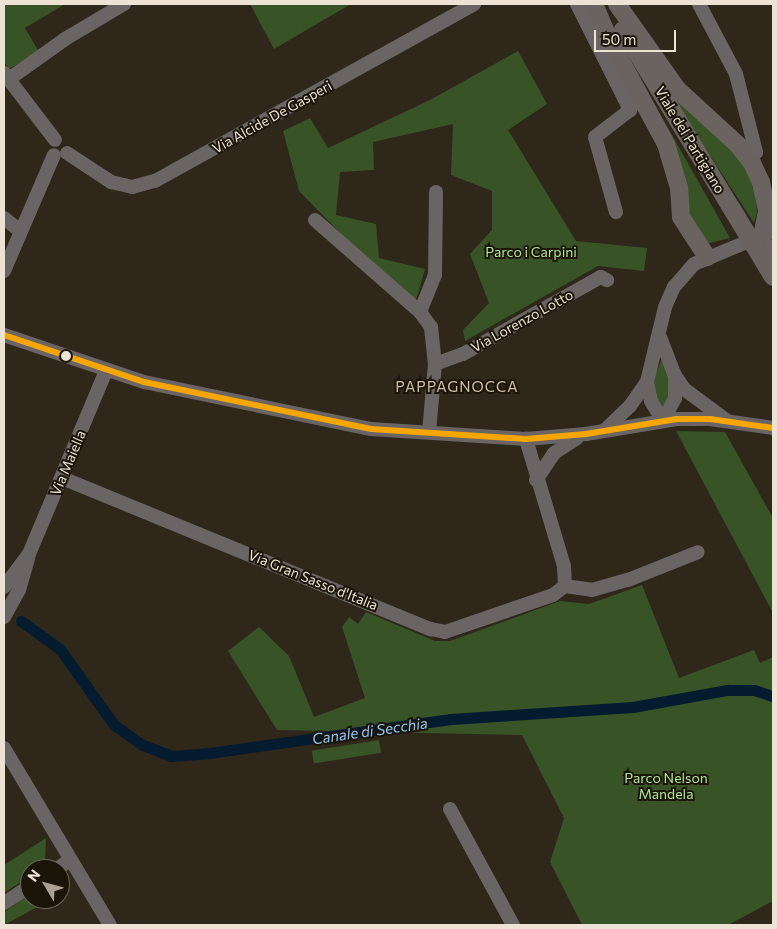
<!DOCTYPE html>
<html>
<head>
<meta charset="utf-8">
<style>
	body { margin:0 }
	#map { position:relative; width:777px; height:929px; overflow:hidden; background:#2f271a; font-family:Commissioner,sans-serif }
	div>[style] { position:absolute }
	.green>* { inset:0; background:#385326; transform-origin:0 0 }
	.canal>* { height:11px; margin:-5.5px; padding:0 5.5px; transform-origin:5.5px; border-radius:5.5px; background:#051c30 }
	.minor>* { height:14px; margin:-7px; padding:0 7px; transform-origin:7px; border-radius:7px; background:#6a6564 }
	.major>* { height:18px; margin:-9px; padding:0 9px; transform-origin:9px; border-radius:9px; background:#6b6360 }
	.major-bridge>* { height:18px; margin:-9px; padding:0 9px; transform-origin:9px; border-radius:9px; background:#6b6360 }
	.bus-1>* { height:6px; margin:-3px; padding:0 3px; transform-origin:3px; border-radius:3px; background:#f7a600 }
	.dots>* { width:14px; height:14px; translate:-50% -50%; box-sizing:border-box; border:2px solid #1a1409; border-radius:50% }
	span { translate:-50% -50%; white-space:nowrap; text-align:center; line-height:1.15; -webkit-text-stroke:4px #1a1409; paint-order:stroke }
	.street-label { font-size:14px; color:#ece3d4 }
	.park-label { font-size:14px; color:#b0e695 }
	.neighbourhood-label { font-size:15px; color:#d1c0a3; letter-spacing:1px }
	.water-label { font-size:15px; color:#8bc6fb; font-style:italic }
	.frame { position:absolute; inset:0; border:5px solid #ece3d4; pointer-events:none }
	.north { position:absolute; left:20px; top:859px; width:50px; height:50px; box-sizing:border-box; background:#1a1409; border:1px solid #6e675a; border-radius:50%; rotate:307deg; font-size:14px; font-weight:700; line-height:20px; text-align:center; color:#ece3d4 }
	.north::after { content:''; display:block; margin:auto; width:18px; height:22px; background:#aaa193; clip-path:polygon(50% 0,100% 100%,50% 72%,0 100%) }
	.scale { position:absolute; left:594px; top:30px; width:82px; height:22px; box-sizing:border-box; border:2px solid #ece3d4; border-top:0; padding-left:6px; font-size:15px; line-height:18px; white-space:nowrap; color:#ece3d4; -webkit-text-stroke:4px #1a1409; paint-order:stroke }
</style>
</head>
<body>
<div id="map">
	<div class="green">
		<div style="clip-path:polygon(4px 4px,65px 4px,25px 28px,39px 52px,9px 69px,4px 62px)"></div>
		<div style="clip-path:polygon(250px 4px,351px 4px,274px 49px)"></div>
		<div style="clip-path:polygon(622px 20px,746px 163px,755px 191px,757px 212px,754px 223px)"></div>
		<div style="clip-path:polygon(611px 31px,667px 126px,730px 238px,709px 243px,689px 224px,682px 186px)"></div>
		<div style="clip-path:polygon(518px 51px,547px 104px,508px 130px,576px 241px,647px 248px,644px 271px,598px 266px,465px 341px,463px 330px,489px 303px,470px 254px,492px 230px,492px 191px,451px 175px,453px 124px,373px 142px,374px 170px,340px 172px,336px 215px,376px 224px,379px 258px,425px 269px,416px 300px,343px 236px,299px 191px,283px 131px,310px 118px,328px 148px,430px 100px)"></div>
		<div style="clip-path:polygon(663px 355px,672px 388px,664px 410px,656px 403px,654px 379px)"></div>
		<div style="clip-path:polygon(676px 431px,725px 432px,773px 518px,773px 613px)"></div>
		<div style="clip-path:polygon(642px 585px,679px 678px,754px 650px,760px 663px,773px 657px,773px 901px,728px 925px,582px 925px,550px 862px,564px 818px,522px 735px,277px 730px,228px 651px,259px 627px,289px 656px,314px 717px,365px 698px,342px 627px,349px 617px,358px 624px,366px 612px,435px 641px,450px 641px,560px 601px,589px 604px)"></div>
		<div style="left:379px;top:740px;width:13px;height:68px;rotate:81deg"></div>
		<div style="clip-path:polygon(46px 838px,45px 860px,38px 869px,30px 869px,30px 876px,4px 893px,4px 865px)"></div>
		<div style="clip-path:polygon(30px 894px,30px 899px,52px 899px,4px 925px,4px 912px)"></div>
	</div>
	<div class="canal">
		<div style="left:21px;top:621px;width:48px;rotate:35.7deg"></div>
		<div style="left:60px;top:649px;width:93px;rotate:54.6deg"></div>
		<div style="left:114px;top:725px;width:35px;rotate:35deg"></div>
		<div style="left:143px;top:745px;width:30px;rotate:21deg"></div>
		<div style="left:171px;top:756px;width:31px;rotate:-4deg"></div>
		<div style="left:202px;top:754px;width:251px;rotate:-8deg"></div>
		<div style="left:451px;top:719px;width:182px;rotate:-3.8deg"></div>
		<div style="left:633px;top:707px;width:96px;rotate:-10.3deg"></div>
		<div style="left:727px;top:690px;width:27px"></div>
		<div style="left:754px;top:690px;width:20px;rotate:18deg"></div>
	</div>
	<div class="minor">
		<div style="left:577px;top:4px;width:119px;rotate:63.4deg"></div>
		<div style="left:630px;top:110px;width:44px;rotate:142.4deg"></div>
		<div style="left:595px;top:137px;width:78px;rotate:74.4deg"></div>
		<div style="left:699px;top:4px;width:79px;rotate:62.1deg"></div>
		<div style="left:736px;top:74px;width:81px;rotate:75.6deg"></div>
		<div style="left:4px;top:73px;width:84px;rotate:52.7deg"></div>
		<div style="left:9px;top:79px;width:69px;rotate:-35.5deg"></div>
		<div style="left:65px;top:39px;width:69px;rotate:-30.7deg"></div>
		<div style="left:67px;top:153px;width:53px;rotate:33.4deg"></div>
		<div style="left:111px;top:182px;width:22px;rotate:13deg"></div>
		<div style="left:132px;top:187px;width:24px;rotate:-15deg"></div>
		<div style="left:155px;top:181px;width:365px;rotate:-29deg"></div>
		<div style="left:4px;top:218px;width:21px;rotate:39deg"></div>
		<div style="left:315px;top:220px;width:140px;rotate:41.2deg"></div>
		<div style="left:420px;top:312px;width:19px;rotate:54deg"></div>
		<div style="left:431px;top:327px;width:37px;rotate:84deg"></div>
		<div style="left:435px;top:364px;width:68px;rotate:95deg"></div>
		<div style="left:762px;top:237px;width:22px;rotate:60deg"></div>
		<div style="left:4px;top:271px;width:126px;rotate:-66.7deg"></div>
		<div style="left:420px;top:312px;width:40px;rotate:-68deg"></div>
		<div style="left:435px;top:275px;width:83px;rotate:-89.3deg"></div>
		<div style="left:4px;top:335px;width:148px;rotate:18.6deg"></div>
		<div style="left:144px;top:382px;width:232px;rotate:11.7deg"></div>
		<div style="left:371px;top:429px;width:155px;rotate:3.7deg"></div>
		<div style="left:526px;top:439px;width:60px;rotate:-4.8deg"></div>
		<div style="left:586px;top:434px;width:92px;rotate:-9.4deg"></div>
		<div style="left:677px;top:419px;width:33px"></div>
		<div style="left:710px;top:419px;width:64px;rotate:8.1deg"></div>
		<div style="left:660px;top:337px;width:40px;rotate:69deg"></div>
		<div style="left:674px;top:374px;width:18px;rotate:56deg"></div>
		<div style="left:684px;top:389px;width:52px;rotate:36.4deg"></div>
		<div style="left:435px;top:364px;width:30px;rotate:-20deg"></div>
		<div style="left:463px;top:354px;width:158px;rotate:-29.2deg"></div>
		<div style="left:601px;top:277px;width:7px;rotate:27deg"></div>
		<div style="left:663px;top:421px;width:23px;rotate:-121deg"></div>
		<div style="left:651px;top:401px;width:19px;rotate:-102deg"></div>
		<div style="left:647px;top:382px;width:77px;rotate:-76.5deg"></div>
		<div style="left:665px;top:307px;width:22px;rotate:-66deg"></div>
		<div style="left:674px;top:287px;width:30px;rotate:-49deg"></div>
		<div style="left:694px;top:264px;width:86px;rotate:-22.7deg"></div>
		<div style="left:663px;top:421px;width:26px;rotate:-62deg"></div>
		<div style="left:675px;top:398px;width:21px;rotate:-90deg"></div>
		<div style="left:605px;top:430px;width:35px;rotate:-44deg"></div>
		<div style="left:630px;top:406px;width:29px;rotate:-55deg"></div>
		<div style="left:62px;top:478px;width:399px;rotate:22.3deg"></div>
		<div style="left:431px;top:629px;width:14px;rotate:12deg"></div>
		<div style="left:445px;top:632px;width:114px;rotate:-18.9deg"></div>
		<div style="left:553px;top:595px;width:15px;rotate:-37deg"></div>
		<div style="left:565px;top:586px;width:20px;rotate:-93deg"></div>
		<div style="left:564px;top:566px;width:133px;rotate:-106.7deg"></div>
		<div style="left:536px;top:480px;width:32px;rotate:-56deg"></div>
		<div style="left:554px;top:453px;width:27px;rotate:-33deg"></div>
		<div style="left:565px;top:586px;width:27px;rotate:8deg"></div>
		<div style="left:592px;top:590px;width:37px;rotate:-16deg"></div>
		<div style="left:628px;top:580px;width:75px;rotate:-21.8deg"></div>
		<div style="left:4px;top:587px;width:41px;rotate:-52.9deg"></div>
		<div style="left:29px;top:554px;width:199px;rotate:-67.2deg"></div>
		<div style="left:4px;top:617px;width:31px;rotate:-61deg"></div>
		<div style="left:19px;top:590px;width:33px;rotate:-74deg"></div>
		<div style="left:4px;top:748px;width:206px;rotate:59.1deg"></div>
		<div style="left:450px;top:809px;width:132px;rotate:61.5deg"></div>
		<div style="left:57px;top:869px;width:16px;rotate:-35deg"></div>
		<div style="left:4px;top:903px;width:31px;rotate:-33deg"></div>
	</div>
	<div class="major">
		<div style="left:594px;top:4px;width:34px;rotate:67deg"></div>
		<div style="left:607px;top:35px;width:124px;rotate:61.6deg"></div>
		<div style="left:666px;top:144px;width:46px;rotate:73.5deg"></div>
		<div style="left:679px;top:188px;width:29px;rotate:86deg"></div>
		<div style="left:681px;top:217px;width:48px;rotate:57deg"></div>
		<div style="left:617px;top:4px;width:105px;rotate:54.7deg"></div>
		<div style="left:678px;top:90px;width:81px;rotate:42.5deg"></div>
		<div style="left:738px;top:145px;width:23px;rotate:52deg"></div>
		<div style="left:752px;top:163px;width:21px;rotate:65deg"></div>
		<div style="left:761px;top:182px;width:30px;rotate:78deg"></div>
		<div style="left:767px;top:211px;width:26px;rotate:101deg"></div>
		<div style="left:623px;top:30px;width:210px;rotate:58.7deg"></div>
	</div>
	<div class="major-bridge">
		<div style="left:732px;top:209px;width:79px;rotate:58.9deg"></div>
	</div>
	<div class="bus-1">
		<div style="left:4px;top:335px;width:148px;rotate:18.6deg"></div>
		<div style="left:144px;top:382px;width:232px;rotate:11.7deg"></div>
		<div style="left:371px;top:429px;width:155px;rotate:3.7deg"></div>
		<div style="left:526px;top:439px;width:60px;rotate:-4.8deg"></div>
		<div style="left:586px;top:434px;width:92px;rotate:-9.4deg"></div>
		<div style="left:677px;top:419px;width:33px"></div>
		<div style="left:710px;top:419px;width:64px;rotate:8.1deg"></div>
	</div>
	<div class="dots">
		<div style="left:66px;top:356px;background:#ece3d4"></div>
	</div>
	<div class="street-label">
		<span style="left:272px;top:117px;rotate:-29deg">Via Alcide De Gasperi</span>
		<span style="left:690px;top:140px;rotate:59deg">Viale del Partigiano</span>
		<span style="left:522px;top:321px;rotate:-29deg">Via Lorenzo Lotto</span>
		<span style="left:68px;top:463px;rotate:-67deg">Via Maiella</span>
		<span style="left:313px;top:580px;rotate:22deg">Via Gran Sasso d'Italia</span>
	</div>
	<div class="park-label">
		<span style="left:531px;top:252px">Parco i Carpini</span>
		<span style="left:666px;top:786px">Parco Nelson<br>Mandela</span>
	</div>
	<div class="neighbourhood-label">
		<span style="left:457px;top:387px">PAPPAGNOCCA</span>
	</div>
	<div class="water-label">
		<span style="left:370px;top:731px;rotate:-8deg">Canale di Secchia</span>
	</div>
	<div class="frame"></div>
	<div class="north">N</div>
	<div class="scale">50 m</div>
</div>
</body>
</html>
